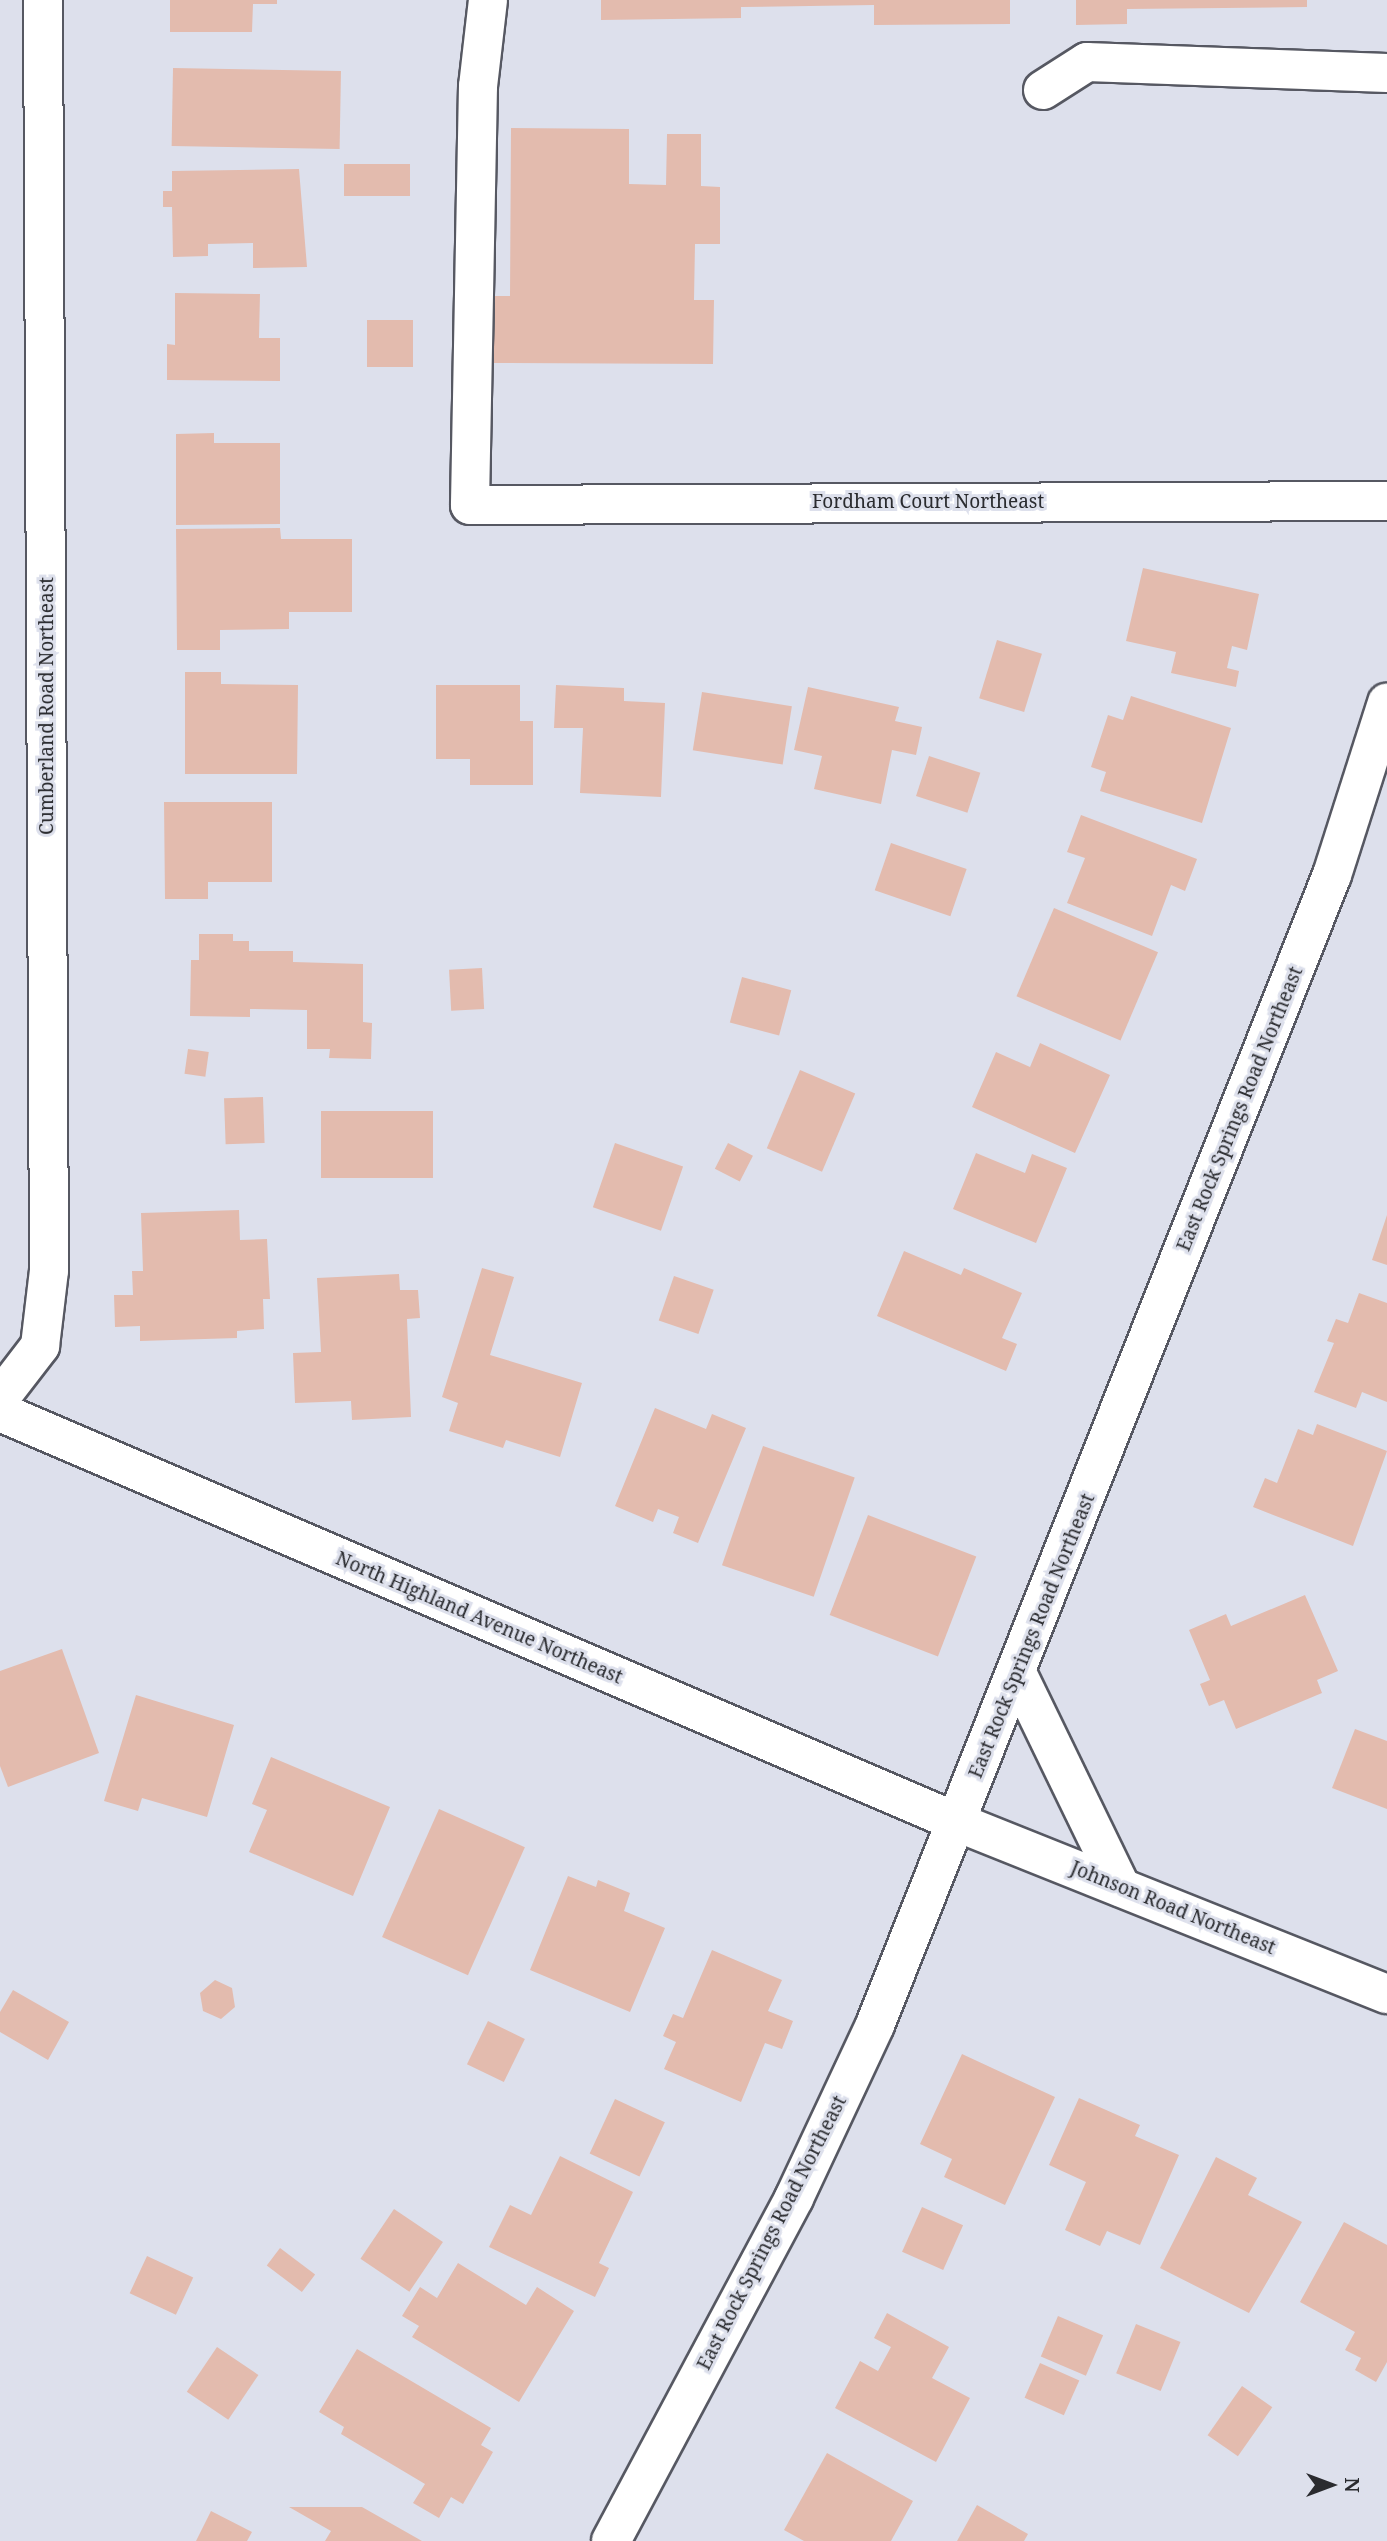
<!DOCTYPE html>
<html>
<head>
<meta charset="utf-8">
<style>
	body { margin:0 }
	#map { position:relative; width:1387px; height:2541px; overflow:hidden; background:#dde0ec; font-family:"Noto Serif",serif }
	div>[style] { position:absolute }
	.building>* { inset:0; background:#e3bbae; transform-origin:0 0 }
	.roads { filter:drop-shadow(2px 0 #565862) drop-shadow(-2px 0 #565862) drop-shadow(0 2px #565862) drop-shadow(0 -2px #565862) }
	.minor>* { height:38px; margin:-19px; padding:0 19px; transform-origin:19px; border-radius:19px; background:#fff }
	span { translate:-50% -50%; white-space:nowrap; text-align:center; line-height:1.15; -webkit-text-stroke:6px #dde0ec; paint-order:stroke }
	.street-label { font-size:19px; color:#2a2b2f }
	.north { position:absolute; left:1296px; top:2450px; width:70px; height:70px; -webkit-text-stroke:5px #dde0ec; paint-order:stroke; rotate:90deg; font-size:19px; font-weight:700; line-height:28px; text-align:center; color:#2a2b2f }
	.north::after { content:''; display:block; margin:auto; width:24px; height:32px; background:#2a2b2f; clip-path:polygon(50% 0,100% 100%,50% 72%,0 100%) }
</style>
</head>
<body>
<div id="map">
	<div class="building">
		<div style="clip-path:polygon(170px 0,277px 0,277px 4px,253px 4px,252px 32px,170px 32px)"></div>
		<div style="clip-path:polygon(601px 0,1010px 0,1010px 24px,874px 25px,874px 5px,741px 7px,741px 18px,601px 20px)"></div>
		<div style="clip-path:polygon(1076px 0,1307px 0,1307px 7px,1127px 9px,1127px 24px,1076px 25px)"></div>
		<div style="left:173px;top:68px;width:168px;height:78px;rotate:1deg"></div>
		<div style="clip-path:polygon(511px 128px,629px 129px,629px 184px,666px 185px,667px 134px,701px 134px,701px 186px,720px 187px,720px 244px,695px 244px,694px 300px,714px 300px,713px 364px,490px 363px,490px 296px,510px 296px)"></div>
		<div style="left:410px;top:164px;width:32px;height:66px;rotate:90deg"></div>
		<div style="clip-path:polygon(299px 169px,307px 267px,253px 268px,253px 243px,208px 244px,208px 256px,173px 257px,172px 207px,163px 207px,163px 191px,172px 191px,172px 171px)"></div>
		<div style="clip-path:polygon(175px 293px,260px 294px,259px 338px,280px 338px,280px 381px,167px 380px,167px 344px,175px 345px)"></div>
		<div style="left:367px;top:320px;width:46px;height:47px"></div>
		<div style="clip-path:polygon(214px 433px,214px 443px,280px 443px,280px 524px,176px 525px,176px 434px)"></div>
		<div style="clip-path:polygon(280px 528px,281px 539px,352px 539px,352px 612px,289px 612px,289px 629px,220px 630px,220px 650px,177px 650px,176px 529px)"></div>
		<div style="clip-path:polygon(1143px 568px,1259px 594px,1247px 650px,1232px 646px,1227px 668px,1239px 671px,1236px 687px,1171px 673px,1176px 652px,1126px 641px)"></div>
		<div style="left:997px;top:640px;width:47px;height:61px;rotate:17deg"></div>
		<div style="clip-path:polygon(185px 672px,221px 672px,221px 684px,298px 685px,297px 774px,185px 774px)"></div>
		<div style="clip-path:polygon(436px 685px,520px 685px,520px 721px,533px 721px,533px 785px,470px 785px,470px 759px,436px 759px)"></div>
		<div style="clip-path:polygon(556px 685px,624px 688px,624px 701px,665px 703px,661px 797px,580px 793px,583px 728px,554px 728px)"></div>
		<div style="clip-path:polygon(808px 687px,899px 707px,895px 721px,922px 727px,916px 755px,892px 750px,881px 804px,814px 789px,822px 756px,794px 750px)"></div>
		<div style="left:702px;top:692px;width:91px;height:59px;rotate:9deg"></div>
		<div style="clip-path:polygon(1131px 696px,1231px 728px,1202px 823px,1100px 791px,1106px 772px,1091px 767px,1108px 715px,1123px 720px)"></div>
		<div style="left:929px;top:756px;width:54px;height:42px;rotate:18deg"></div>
		<div style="clip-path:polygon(164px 802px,272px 802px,272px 882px,208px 882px,208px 899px,165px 899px)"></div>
		<div style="clip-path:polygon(1081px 815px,1197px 859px,1185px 891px,1171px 885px,1152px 936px,1067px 903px,1085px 858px,1067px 852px)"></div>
		<div style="left:891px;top:843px;width:80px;height:50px;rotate:19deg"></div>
		<div style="left:1054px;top:908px;width:113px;height:96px;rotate:23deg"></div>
		<div style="clip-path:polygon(199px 934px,233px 934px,233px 941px,249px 941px,249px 951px,293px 951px,293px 962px,363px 964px,363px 1022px,372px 1023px,371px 1059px,329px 1058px,330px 1049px,307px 1049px,307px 1010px,250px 1009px,250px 1017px,190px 1016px,191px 960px,199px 960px)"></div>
		<div style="left:482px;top:968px;width:41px;height:33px;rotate:87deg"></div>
		<div style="left:742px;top:977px;width:51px;height:47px;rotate:15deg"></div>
		<div style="clip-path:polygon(1040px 1043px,1110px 1075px,1075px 1153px,972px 1107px,996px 1052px,1030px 1067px)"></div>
		<div style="left:188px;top:1049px;width:21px;height:25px;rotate:8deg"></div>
		<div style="left:800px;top:1070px;width:60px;height:85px;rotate:23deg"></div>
		<div style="left:263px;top:1097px;width:46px;height:39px;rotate:88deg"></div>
		<div style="left:321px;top:1111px;width:112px;height:67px"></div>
		<div style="left:615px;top:1143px;width:72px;height:68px;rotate:19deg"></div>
		<div style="left:728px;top:1143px;width:28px;height:29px;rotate:27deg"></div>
		<div style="clip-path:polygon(976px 1153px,1025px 1173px,1032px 1154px,1067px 1168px,1036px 1243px,953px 1209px)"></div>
		<div style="clip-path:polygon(239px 1210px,240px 1240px,267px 1239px,270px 1299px,263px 1299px,264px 1329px,237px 1331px,237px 1338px,140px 1341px,140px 1326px,115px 1327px,114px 1295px,133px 1295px,132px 1271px,143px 1271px,141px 1213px)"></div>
		<div style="clip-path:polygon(1387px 1215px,1387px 1265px,1372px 1260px)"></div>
		<div style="clip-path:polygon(904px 1251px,961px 1275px,964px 1268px,1022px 1293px,1002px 1338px,1017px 1344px,1006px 1371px,877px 1316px)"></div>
		<div style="clip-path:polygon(482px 1268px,514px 1277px,490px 1355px,582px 1383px,560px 1457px,506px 1440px,503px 1448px,449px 1431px,458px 1403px,442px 1397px)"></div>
		<div style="clip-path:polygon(399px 1274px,400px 1290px,418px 1290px,420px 1318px,407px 1319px,411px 1417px,352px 1420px,351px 1401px,295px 1403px,293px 1353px,321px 1352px,317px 1278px)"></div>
		<div style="left:674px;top:1276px;width:42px;height:47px;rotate:19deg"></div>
		<div style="clip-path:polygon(1359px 1293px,1387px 1303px,1387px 1402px,1362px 1392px,1356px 1408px,1314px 1392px,1334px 1343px,1327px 1341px,1336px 1319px,1348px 1323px)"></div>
		<div style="clip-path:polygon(655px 1408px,706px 1429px,712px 1414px,746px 1428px,698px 1543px,673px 1533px,679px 1517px,658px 1509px,653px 1522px,615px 1506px)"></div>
		<div style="clip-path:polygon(1317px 1424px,1387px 1451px,1353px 1546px,1253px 1507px,1265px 1478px,1277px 1483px,1298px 1429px,1313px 1435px)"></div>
		<div style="left:763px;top:1446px;width:97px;height:126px;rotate:19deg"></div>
		<div style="left:868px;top:1515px;width:116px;height:107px;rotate:21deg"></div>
		<div style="clip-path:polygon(1305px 1595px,1338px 1671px,1317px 1680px,1322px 1693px,1236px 1729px,1224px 1700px,1209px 1706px,1200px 1684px,1210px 1680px,1189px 1630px,1226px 1614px,1231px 1626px)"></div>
		<div style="clip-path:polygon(62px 1649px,99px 1753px,8px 1787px,0 1766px,0 1671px)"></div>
		<div style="clip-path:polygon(136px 1695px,234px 1725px,207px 1817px,142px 1798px,138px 1811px,104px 1801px)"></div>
		<div style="clip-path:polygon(1355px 1729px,1387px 1741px,1387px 1809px,1332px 1788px)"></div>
		<div style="clip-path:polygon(271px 1757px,390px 1807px,353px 1896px,249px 1852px,267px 1810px,252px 1804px)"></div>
		<div style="left:439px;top:1809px;width:94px;height:140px;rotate:24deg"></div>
		<div style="clip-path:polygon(568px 1876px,596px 1887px,598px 1880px,630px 1893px,624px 1911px,665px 1928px,630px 2012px,530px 1970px)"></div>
		<div style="clip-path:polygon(712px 1950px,782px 1980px,768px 2011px,793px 2021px,782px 2049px,765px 2043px,741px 2102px,664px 2069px,676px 2042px,663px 2036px,673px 2014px,683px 2018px)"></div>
		<div style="clip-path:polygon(215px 1980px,232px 1988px,235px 2007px,221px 2019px,203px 2011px,200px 1993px)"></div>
		<div style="clip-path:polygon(13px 1990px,69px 2022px,48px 2060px,0 2032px,0 2012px)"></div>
		<div style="left:488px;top:2021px;width:41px;height:48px;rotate:26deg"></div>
		<div style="clip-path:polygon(962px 2054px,1055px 2097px,1005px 2205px,944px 2177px,952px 2159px,920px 2144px)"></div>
		<div style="clip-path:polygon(1079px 2098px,1140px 2125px,1135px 2136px,1179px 2155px,1140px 2245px,1107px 2231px,1100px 2246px,1065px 2230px,1086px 2182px,1049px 2165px)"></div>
		<div style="left:615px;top:2099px;width:55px;height:60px;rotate:25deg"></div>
		<div style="clip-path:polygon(560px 2156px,633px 2192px,599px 2263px,609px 2268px,595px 2297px,489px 2247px,510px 2205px,531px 2215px)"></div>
		<div style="clip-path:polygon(1216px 2157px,1257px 2178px,1248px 2195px,1302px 2222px,1249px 2313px,1160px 2268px)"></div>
		<div style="left:922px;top:2207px;width:45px;height:49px;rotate:24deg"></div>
		<div style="left:394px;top:2209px;width:59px;height:60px;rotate:34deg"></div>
		<div style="clip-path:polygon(1344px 2222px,1387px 2245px,1387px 2362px,1376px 2382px,1355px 2370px,1361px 2358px,1345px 2350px,1355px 2332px,1300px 2302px)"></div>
		<div style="left:280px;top:2248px;width:44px;height:22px;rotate:37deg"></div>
		<div style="left:147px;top:2256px;width:51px;height:41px;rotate:25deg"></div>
		<div style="clip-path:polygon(458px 2263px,526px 2305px,537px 2287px,574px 2311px,519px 2402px,412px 2337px,419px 2326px,402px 2316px,420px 2287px,437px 2298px)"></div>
		<div style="clip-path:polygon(887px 2313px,949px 2347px,932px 2378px,970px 2398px,936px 2462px,835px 2408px,860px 2361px,878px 2371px,891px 2347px,874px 2338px)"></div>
		<div style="left:1058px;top:2316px;width:49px;height:44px;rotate:23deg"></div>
		<div style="left:1136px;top:2324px;width:48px;height:53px;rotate:22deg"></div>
		<div style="left:217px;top:2347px;width:50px;height:54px;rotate:34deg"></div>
		<div style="clip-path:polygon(357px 2349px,491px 2428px,481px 2445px,493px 2452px,463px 2504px,451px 2497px,439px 2518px,413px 2503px,425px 2484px,341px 2434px,344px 2427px,319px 2412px)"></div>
		<div style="left:1040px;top:2363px;width:43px;height:38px;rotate:24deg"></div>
		<div style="left:1242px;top:2386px;width:37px;height:60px;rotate:35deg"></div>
		<div style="clip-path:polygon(827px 2453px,913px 2501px,891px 2541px,804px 2541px,784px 2530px)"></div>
		<div style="clip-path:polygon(977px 2505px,1028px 2534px,1024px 2541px,957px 2541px)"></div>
		<div style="clip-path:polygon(289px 2507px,362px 2507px,422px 2541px,325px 2541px,331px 2531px)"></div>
		<div style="clip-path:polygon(211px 2511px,252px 2532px,247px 2541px,196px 2541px)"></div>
	</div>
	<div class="roads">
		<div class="minor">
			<div style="left:488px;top:0;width:87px;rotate:96.6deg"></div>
			<div style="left:478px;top:86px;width:419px;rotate:91.1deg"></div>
			<div style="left:470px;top:505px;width:917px;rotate:-0.25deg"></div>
			<div style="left:1043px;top:90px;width:52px;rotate:-32.5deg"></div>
			<div style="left:1087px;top:62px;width:300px;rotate:2.1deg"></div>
			<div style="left:0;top:1398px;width:66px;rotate:-52.4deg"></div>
			<div style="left:40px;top:1346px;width:76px;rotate:-83.2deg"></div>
			<div style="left:49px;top:1271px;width:1271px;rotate:-90.27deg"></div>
			<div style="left:0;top:1412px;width:1043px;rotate:23.2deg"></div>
			<div style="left:959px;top:1823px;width:461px;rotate:21.8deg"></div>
			<div style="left:1017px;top:1673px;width:238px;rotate:64.1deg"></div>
			<div style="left:611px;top:2541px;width:389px;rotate:-61.9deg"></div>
			<div style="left:794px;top:2198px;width:191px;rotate:-64.9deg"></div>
			<div style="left:875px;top:2025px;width:1237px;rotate:-68.33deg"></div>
			<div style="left:1332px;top:875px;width:181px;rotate:-72.3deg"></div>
		</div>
	</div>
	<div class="street-label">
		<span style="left:928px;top:502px">Fordham Court Northeast</span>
		<span style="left:47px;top:706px;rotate:-90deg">Cumberland Road Northeast</span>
		<span style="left:1240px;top:1109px;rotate:-68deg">East Rock Springs Road Northeast</span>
		<span style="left:479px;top:1618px;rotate:23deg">North Highland Avenue Northeast</span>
		<span style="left:1032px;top:1636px;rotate:-68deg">East Rock Springs Road Northeast</span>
		<span style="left:1173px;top:1908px;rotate:22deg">Johnson Road Northeast</span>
		<span style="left:772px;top:2233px;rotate:-63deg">East Rock Springs Road Northeast</span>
	</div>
	<div class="north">N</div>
</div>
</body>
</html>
